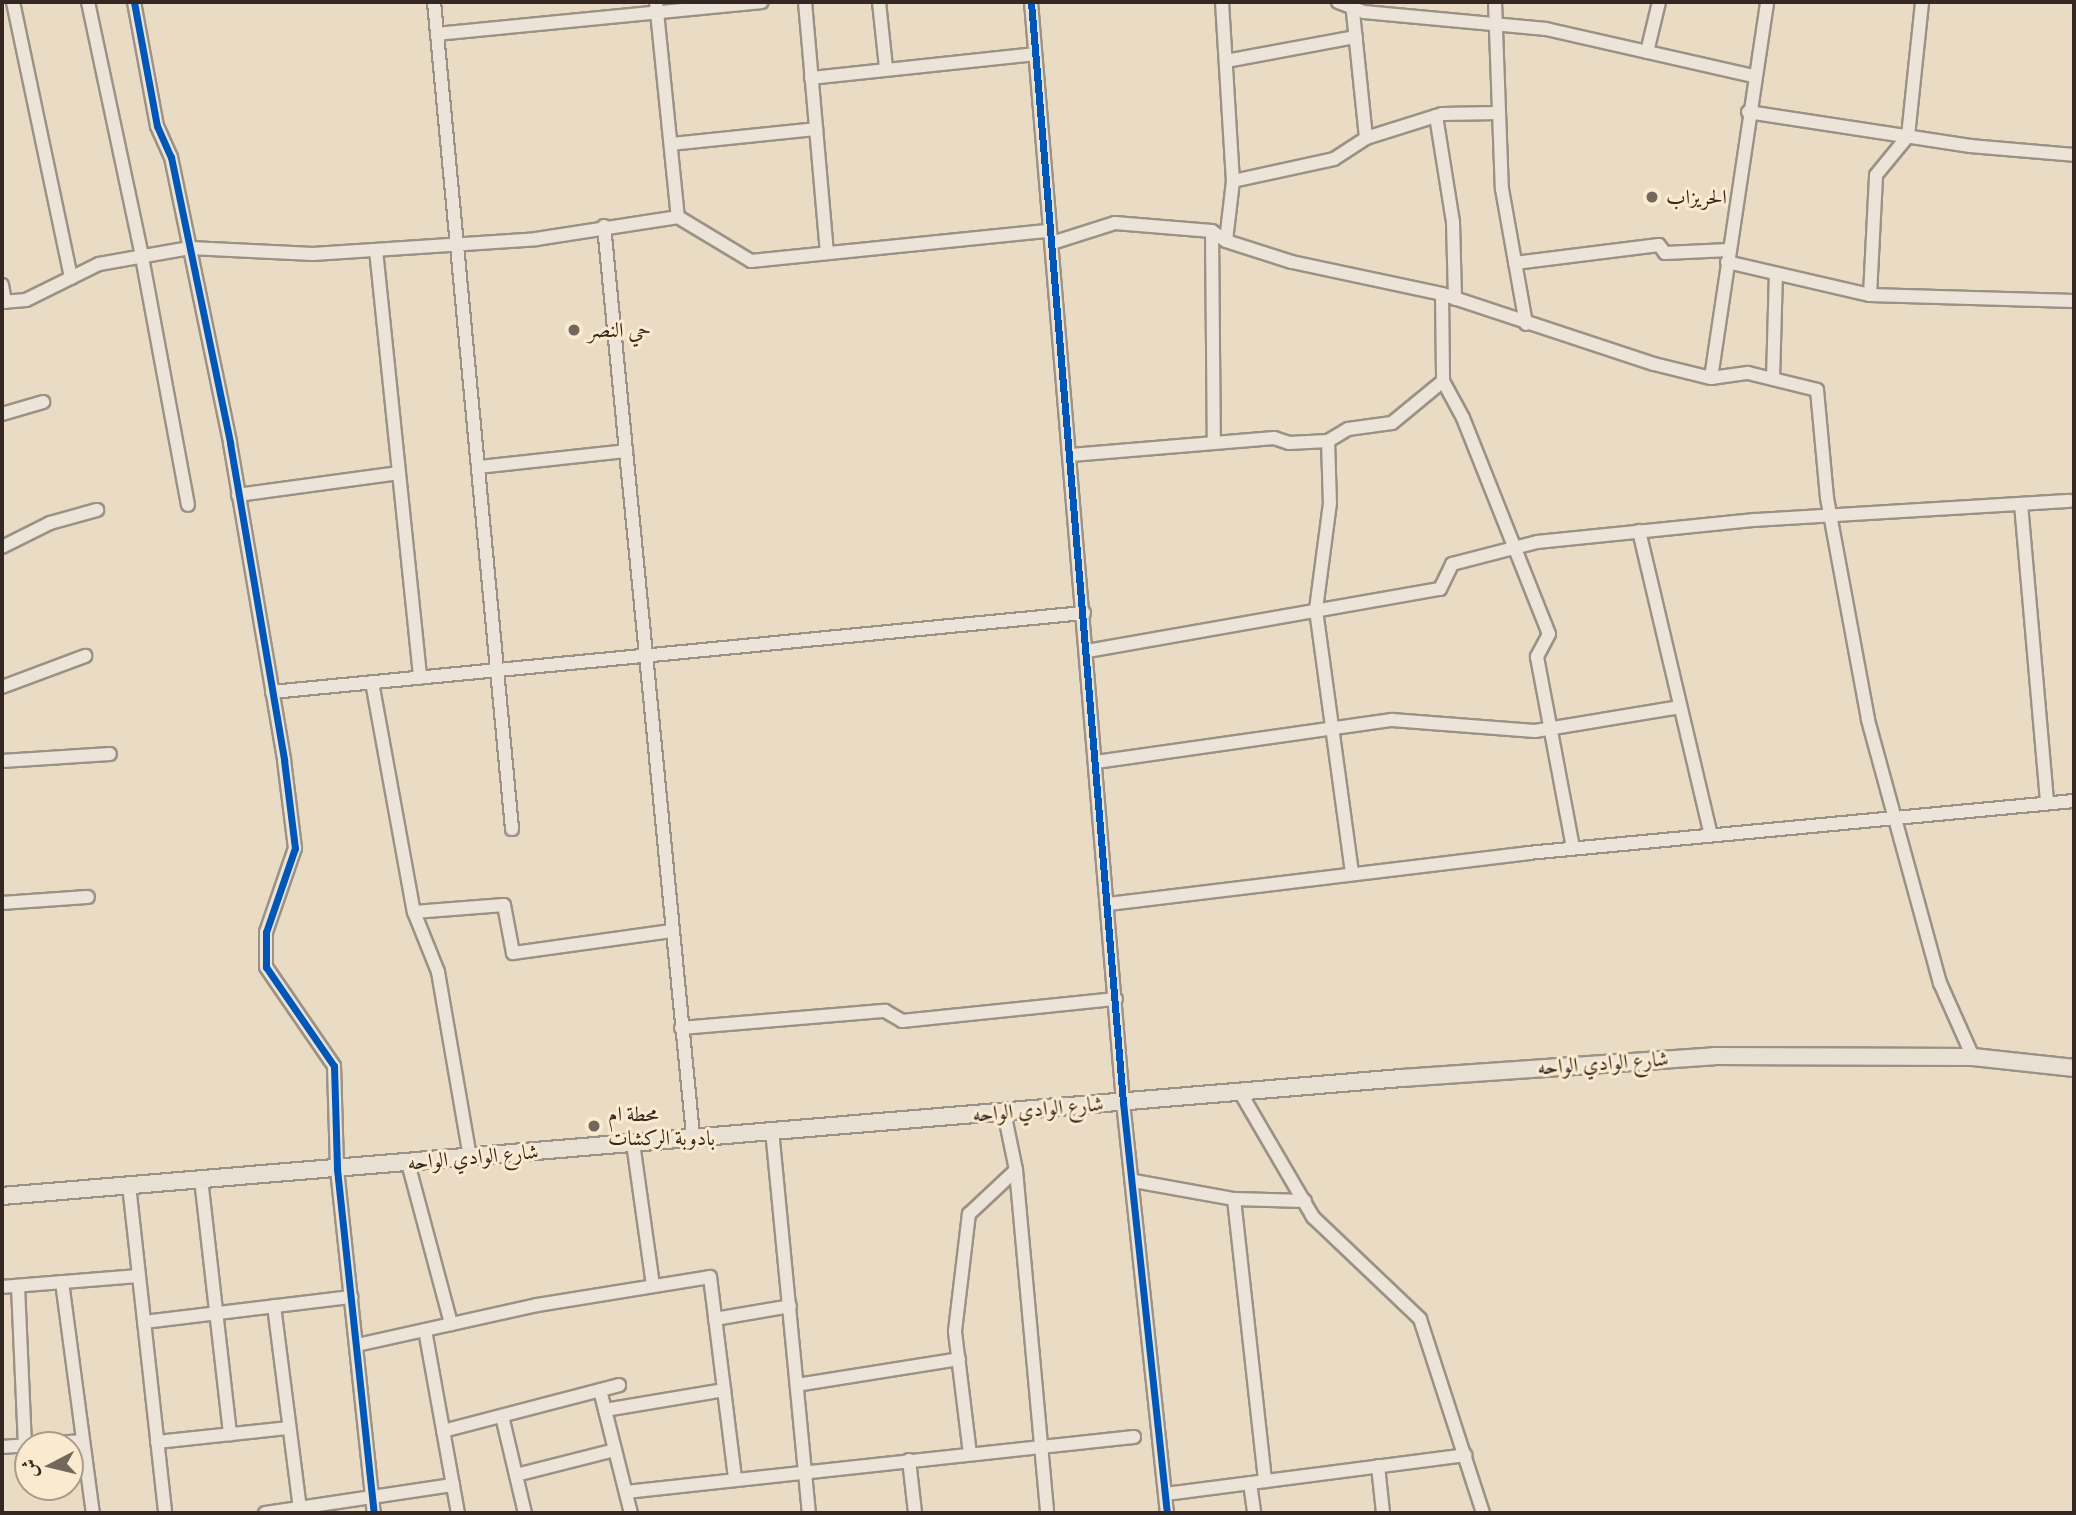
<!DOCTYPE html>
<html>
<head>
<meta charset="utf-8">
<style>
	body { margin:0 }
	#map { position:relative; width:2076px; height:1515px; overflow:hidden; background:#e9dbc4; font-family:"IM FELL French Canon",Amiri,serif }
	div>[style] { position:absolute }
	.roads { filter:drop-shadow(2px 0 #9b9285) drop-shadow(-2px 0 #9b9285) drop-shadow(0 2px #9b9285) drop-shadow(0 -2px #9b9285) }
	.minor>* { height:12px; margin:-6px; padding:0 6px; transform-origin:6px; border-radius:6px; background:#ece4d9 }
	.major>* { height:16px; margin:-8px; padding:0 8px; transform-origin:8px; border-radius:8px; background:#e8e0d3 }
	.cycleway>* { height:7px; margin:-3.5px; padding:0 3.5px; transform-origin:3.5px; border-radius:3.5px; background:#0057b8 }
	.dots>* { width:19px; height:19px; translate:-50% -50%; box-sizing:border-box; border:4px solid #faeacf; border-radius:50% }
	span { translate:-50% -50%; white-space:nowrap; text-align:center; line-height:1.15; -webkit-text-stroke:6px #faeacf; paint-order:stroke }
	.poi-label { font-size:21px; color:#352822 }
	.left { translate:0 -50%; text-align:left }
	.street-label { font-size:21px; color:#352822 }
	.frame { position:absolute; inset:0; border:4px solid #352822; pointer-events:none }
	.north { position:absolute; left:14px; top:1431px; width:70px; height:70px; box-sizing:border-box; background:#faeacf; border:2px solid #ab9c8a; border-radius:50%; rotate:263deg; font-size:19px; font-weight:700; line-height:28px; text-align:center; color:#352822 }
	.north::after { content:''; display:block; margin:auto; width:24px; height:32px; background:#74675b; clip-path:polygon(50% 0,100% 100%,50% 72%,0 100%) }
</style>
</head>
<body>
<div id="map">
	<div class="roads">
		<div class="minor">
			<div style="left:13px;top:2px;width:282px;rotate:78.1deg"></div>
			<div style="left:88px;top:2px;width:261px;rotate:78deg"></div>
			<div style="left:142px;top:257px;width:252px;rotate:79.5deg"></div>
			<div style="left:134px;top:2px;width:126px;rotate:79.5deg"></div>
			<div style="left:157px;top:126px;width:34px;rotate:66deg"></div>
			<div style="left:171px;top:157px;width:292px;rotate:78.3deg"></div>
			<div style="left:230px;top:443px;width:322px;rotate:80.3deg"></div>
			<div style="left:284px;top:760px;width:89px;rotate:82.9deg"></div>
			<div style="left:295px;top:848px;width:89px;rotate:109deg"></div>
			<div style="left:266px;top:932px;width:35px;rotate:90deg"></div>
			<div style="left:266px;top:967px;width:120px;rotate:55.5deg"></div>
			<div style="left:334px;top:1066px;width:103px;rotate:88.3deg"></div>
			<div style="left:337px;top:1169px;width:346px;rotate:83.9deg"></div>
			<div style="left:434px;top:2px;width:831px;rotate:84.61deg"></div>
			<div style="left:656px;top:2px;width:216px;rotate:84.2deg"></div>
			<div style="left:805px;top:2px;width:252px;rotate:85deg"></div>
			<div style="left:879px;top:2px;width:66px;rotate:83.9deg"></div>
			<div style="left:1031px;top:2px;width:1104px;rotate:85.22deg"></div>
			<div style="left:1123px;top:1102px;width:413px;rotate:83.9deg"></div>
			<div style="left:1222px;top:2px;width:179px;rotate:86.5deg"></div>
			<div style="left:1233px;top:181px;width:60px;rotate:96.7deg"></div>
			<div style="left:1338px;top:2px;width:28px;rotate:21deg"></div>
			<div style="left:1364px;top:12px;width:183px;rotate:5.3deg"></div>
			<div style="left:1546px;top:29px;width:212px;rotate:12.8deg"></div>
			<div style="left:1495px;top:2px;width:187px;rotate:87.9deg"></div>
			<div style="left:1502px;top:189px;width:137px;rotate:79.9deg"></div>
			<div style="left:437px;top:34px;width:326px;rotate:-5.6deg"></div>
			<div style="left:1647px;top:52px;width:51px;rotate:-76.5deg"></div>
			<div style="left:1226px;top:61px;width:132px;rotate:-10.5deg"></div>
			<div style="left:811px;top:78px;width:225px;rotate:-6.1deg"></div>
			<div style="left:1748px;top:112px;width:225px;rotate:8.7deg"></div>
			<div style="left:1970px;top:146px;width:104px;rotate:4.9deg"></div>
			<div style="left:1436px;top:116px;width:107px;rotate:80.9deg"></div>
			<div style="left:1453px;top:222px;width:77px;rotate:88.5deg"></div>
			<div style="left:1366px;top:138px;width:80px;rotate:-17.5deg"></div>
			<div style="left:1442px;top:114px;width:56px;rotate:-1deg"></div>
			<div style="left:671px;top:144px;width:146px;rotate:-5.9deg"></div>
			<div style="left:1233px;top:181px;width:103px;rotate:-12.3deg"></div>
			<div style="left:1334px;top:159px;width:38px;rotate:-33deg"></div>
			<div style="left:1366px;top:138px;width:137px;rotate:-95.9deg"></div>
			<div style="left:604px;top:226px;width:914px;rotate:84.41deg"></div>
			<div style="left:1212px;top:231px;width:212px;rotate:89.5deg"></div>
			<div style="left:1052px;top:243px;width:66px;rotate:-17.6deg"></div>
			<div style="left:1115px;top:223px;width:97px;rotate:4.7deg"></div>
			<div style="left:1212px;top:231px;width:17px;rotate:36deg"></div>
			<div style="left:1226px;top:241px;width:69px;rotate:17.7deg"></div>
			<div style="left:1292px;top:262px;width:153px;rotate:12deg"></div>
			<div style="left:1442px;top:294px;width:223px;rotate:18.3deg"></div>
			<div style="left:1654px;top:364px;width:59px;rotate:13.8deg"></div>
			<div style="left:1711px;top:378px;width:37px;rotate:-8deg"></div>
			<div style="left:1748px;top:373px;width:71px;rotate:13.8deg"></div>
			<div style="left:1817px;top:390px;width:108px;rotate:84.7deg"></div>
			<div style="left:1827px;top:498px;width:226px;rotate:79.5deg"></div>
			<div style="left:1868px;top:720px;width:273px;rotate:74.7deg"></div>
			<div style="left:1940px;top:983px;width:81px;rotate:66deg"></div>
			<div style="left:376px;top:250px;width:430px;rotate:84.1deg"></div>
			<div style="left:1727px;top:262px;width:147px;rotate:13deg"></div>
			<div style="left:1870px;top:295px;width:204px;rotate:1.7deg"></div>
			<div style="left:1515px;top:263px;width:145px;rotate:-7.1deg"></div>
			<div style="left:1659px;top:245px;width:10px;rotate:53deg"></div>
			<div style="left:1665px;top:253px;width:64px;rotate:-2.7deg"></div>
			<div style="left:2px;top:285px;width:17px;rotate:80deg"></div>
			<div style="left:1442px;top:294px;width:87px;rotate:89.3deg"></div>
			<div style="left:1443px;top:381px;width:42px;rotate:61.6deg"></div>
			<div style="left:1463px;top:418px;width:232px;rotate:68.3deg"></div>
			<div style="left:1549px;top:634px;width:26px;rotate:118deg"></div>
			<div style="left:1537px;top:657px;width:194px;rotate:79.3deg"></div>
			<div style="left:1870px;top:295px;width:120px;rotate:-87.1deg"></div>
			<div style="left:1876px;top:175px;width:50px;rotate:-50.6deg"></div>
			<div style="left:1908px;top:136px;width:135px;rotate:-84deg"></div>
			<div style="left:2px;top:302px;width:24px;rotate:-5deg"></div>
			<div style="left:26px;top:300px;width:81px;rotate:-26.3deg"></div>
			<div style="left:99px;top:264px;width:92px;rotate:-10deg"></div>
			<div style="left:190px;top:248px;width:123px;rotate:2.8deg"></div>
			<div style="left:313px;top:254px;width:224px;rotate:-3.8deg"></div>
			<div style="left:536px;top:239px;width:144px;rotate:-8.8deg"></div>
			<div style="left:678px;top:217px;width:85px;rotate:31.1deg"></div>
			<div style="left:751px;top:261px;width:299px;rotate:-5.8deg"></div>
			<div style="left:1711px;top:378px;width:380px;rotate:-81.5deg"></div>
			<div style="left:1773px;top:379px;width:105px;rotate:-88.4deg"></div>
			<div style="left:2px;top:414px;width:43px;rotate:-16.3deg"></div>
			<div style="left:1328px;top:441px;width:23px;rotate:-31deg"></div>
			<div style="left:1348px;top:429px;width:44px;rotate:-7.8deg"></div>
			<div style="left:1392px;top:423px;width:66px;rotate:-39.5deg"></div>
			<div style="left:1071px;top:455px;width:204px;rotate:-4.8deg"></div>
			<div style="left:1274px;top:438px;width:16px;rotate:18deg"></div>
			<div style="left:1289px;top:443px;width:39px;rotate:-3deg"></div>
			<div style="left:1328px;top:441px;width:62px;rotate:88.2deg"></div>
			<div style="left:1330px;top:503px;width:108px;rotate:97.5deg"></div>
			<div style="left:1316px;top:610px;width:266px;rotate:82.2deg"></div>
			<div style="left:479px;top:467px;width:148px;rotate:-6.2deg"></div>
			<div style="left:238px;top:495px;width:162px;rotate:-7.8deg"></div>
			<div style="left:2021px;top:504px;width:300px;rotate:85deg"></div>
			<div style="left:1639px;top:531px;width:312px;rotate:76.7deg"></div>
			<div style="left:2px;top:547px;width:54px;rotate:-26.6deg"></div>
			<div style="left:50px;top:523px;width:49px;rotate:-15.5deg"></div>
			<div style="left:1087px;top:651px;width:358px;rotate:-10deg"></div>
			<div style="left:1440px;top:589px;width:28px;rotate:-64deg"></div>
			<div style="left:1452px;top:564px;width:88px;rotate:-14.5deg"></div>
			<div style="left:1537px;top:542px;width:219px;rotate:-5.8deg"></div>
			<div style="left:1755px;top:520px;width:315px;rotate:-3.5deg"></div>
			<div style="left:372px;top:682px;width:234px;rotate:79.7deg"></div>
			<div style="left:414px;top:912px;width:65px;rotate:68.2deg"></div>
			<div style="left:438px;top:972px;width:188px;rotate:80.2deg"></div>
			<div style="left:2px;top:687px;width:89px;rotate:-20.5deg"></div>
			<div style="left:272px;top:692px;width:816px;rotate:-5.56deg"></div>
			<div style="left:2px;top:761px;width:108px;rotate:-3.7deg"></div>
			<div style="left:1096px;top:762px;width:299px;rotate:-8.1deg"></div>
			<div style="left:1392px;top:720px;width:143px;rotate:4.4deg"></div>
			<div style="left:1535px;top:731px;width:147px;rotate:-9.4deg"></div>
			<div style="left:2px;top:903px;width:86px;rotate:-4deg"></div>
			<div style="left:1108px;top:904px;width:423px;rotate:-6.9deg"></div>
			<div style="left:1528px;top:853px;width:548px;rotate:-5.44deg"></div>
			<div style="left:414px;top:912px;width:90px;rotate:-4.4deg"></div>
			<div style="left:504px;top:905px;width:49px;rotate:79.4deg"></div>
			<div style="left:513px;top:953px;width:161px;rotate:-7.9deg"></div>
			<div style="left:681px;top:1028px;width:205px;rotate:-4.8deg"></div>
			<div style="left:885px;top:1011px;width:20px;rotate:30deg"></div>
			<div style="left:902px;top:1021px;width:215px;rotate:-5.9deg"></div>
			<div style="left:1240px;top:1092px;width:145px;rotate:59.7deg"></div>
			<div style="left:1313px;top:1217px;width:148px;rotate:43.6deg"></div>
			<div style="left:1420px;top:1319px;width:204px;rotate:72deg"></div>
			<div style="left:1004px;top:1112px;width:59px;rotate:78.3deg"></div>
			<div style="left:1016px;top:1170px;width:344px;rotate:84.8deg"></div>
			<div style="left:772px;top:1130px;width:385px;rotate:84.5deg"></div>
			<div style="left:633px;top:1143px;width:144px;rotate:82deg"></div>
			<div style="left:408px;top:1163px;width:167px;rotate:75deg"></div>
			<div style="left:201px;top:1179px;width:257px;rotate:83.5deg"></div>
			<div style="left:1134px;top:1181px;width:102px;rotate:10.2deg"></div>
			<div style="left:1234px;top:1199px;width:71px;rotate:1.6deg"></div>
			<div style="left:129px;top:1185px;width:330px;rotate:83.7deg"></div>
			<div style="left:1234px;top:1199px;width:284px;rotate:83.7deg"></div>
			<div style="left:62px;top:1282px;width:233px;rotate:82.4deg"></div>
			<div style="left:18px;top:1286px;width:159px;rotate:87.5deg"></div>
			<div style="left:2px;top:1287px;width:137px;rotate:-4.6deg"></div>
			<div style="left:274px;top:1306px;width:205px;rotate:82.7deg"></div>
			<div style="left:715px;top:1319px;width:76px;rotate:-9.8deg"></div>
			<div style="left:144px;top:1322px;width:209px;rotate:-6.9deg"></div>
			<div style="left:425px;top:1330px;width:186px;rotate:79.8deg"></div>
			<div style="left:357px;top:1345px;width:184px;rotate:-12.5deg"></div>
			<div style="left:537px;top:1305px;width:175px;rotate:-9.2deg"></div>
			<div style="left:710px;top:1277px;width:204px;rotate:82.9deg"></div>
			<div style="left:797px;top:1385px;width:164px;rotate:-9.1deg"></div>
			<div style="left:600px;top:1390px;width:127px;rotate:75.9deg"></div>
			<div style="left:605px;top:1410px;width:121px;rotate:-9.5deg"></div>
			<div style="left:502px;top:1416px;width:100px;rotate:76.7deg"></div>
			<div style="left:443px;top:1431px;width:182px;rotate:-14.6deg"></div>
			<div style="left:157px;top:1442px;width:133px;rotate:-6.1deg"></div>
			<div style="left:2px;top:1447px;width:81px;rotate:-4.2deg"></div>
			<div style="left:970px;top:1454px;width:124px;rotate:-97deg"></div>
			<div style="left:955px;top:1331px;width:118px;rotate:-83.2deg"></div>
			<div style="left:969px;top:1214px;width:64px;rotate:-43.1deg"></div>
			<div style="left:909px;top:1460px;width:53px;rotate:83.5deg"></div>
			<div style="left:1378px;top:1466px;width:47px;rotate:83.9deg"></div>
			<div style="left:516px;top:1475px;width:102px;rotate:-14.2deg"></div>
			<div style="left:1250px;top:1483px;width:30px;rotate:82deg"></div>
			<div style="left:626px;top:1492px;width:511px;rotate:-6.18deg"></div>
			<div style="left:1166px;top:1494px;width:302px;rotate:-7.4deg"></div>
			<div style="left:265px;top:1513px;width:190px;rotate:-8.5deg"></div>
		</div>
		<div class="major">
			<div style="left:2px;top:1196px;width:1405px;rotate:-4.82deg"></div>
			<div style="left:1402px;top:1078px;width:313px;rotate:-4deg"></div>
			<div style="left:1714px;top:1056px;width:259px;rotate:0.2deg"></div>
			<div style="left:1973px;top:1057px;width:102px;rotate:6.2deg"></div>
		</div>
	</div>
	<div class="cycleway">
		<div style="left:134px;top:2px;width:126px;rotate:79.5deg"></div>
		<div style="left:157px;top:126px;width:34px;rotate:66deg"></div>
		<div style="left:171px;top:157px;width:292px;rotate:78.3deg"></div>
		<div style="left:230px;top:443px;width:322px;rotate:80.3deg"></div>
		<div style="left:284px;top:760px;width:89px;rotate:82.9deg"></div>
		<div style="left:295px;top:848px;width:89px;rotate:109deg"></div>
		<div style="left:266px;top:932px;width:35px;rotate:90deg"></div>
		<div style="left:266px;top:967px;width:120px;rotate:55.5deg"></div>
		<div style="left:334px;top:1066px;width:103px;rotate:88.3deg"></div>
		<div style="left:337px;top:1169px;width:346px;rotate:83.9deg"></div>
		<div style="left:1031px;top:2px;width:1104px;rotate:85.22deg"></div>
		<div style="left:1123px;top:1102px;width:413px;rotate:83.9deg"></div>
	</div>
	<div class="dots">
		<div style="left:1652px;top:197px;background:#74675b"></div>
		<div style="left:574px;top:330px;background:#74675b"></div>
		<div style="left:594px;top:1126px;background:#74675b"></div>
	</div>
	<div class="poi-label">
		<span class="left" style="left:1666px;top:197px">الحريزاب</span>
		<span class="left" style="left:588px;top:330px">حي النصر</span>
		<span class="left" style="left:608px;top:1126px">محطة ام<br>بادوبة الركشات</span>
	</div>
	<div class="street-label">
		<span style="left:1603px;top:1063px;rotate:-4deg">شارع الوادي الواحه</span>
		<span style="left:1038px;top:1109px;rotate:-5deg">شارع الوادي الواحه</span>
		<span style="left:473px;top:1157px;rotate:-5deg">شارع الوادي الواحه</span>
	</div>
	<div class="frame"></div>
	<div class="north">ش</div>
</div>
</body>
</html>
